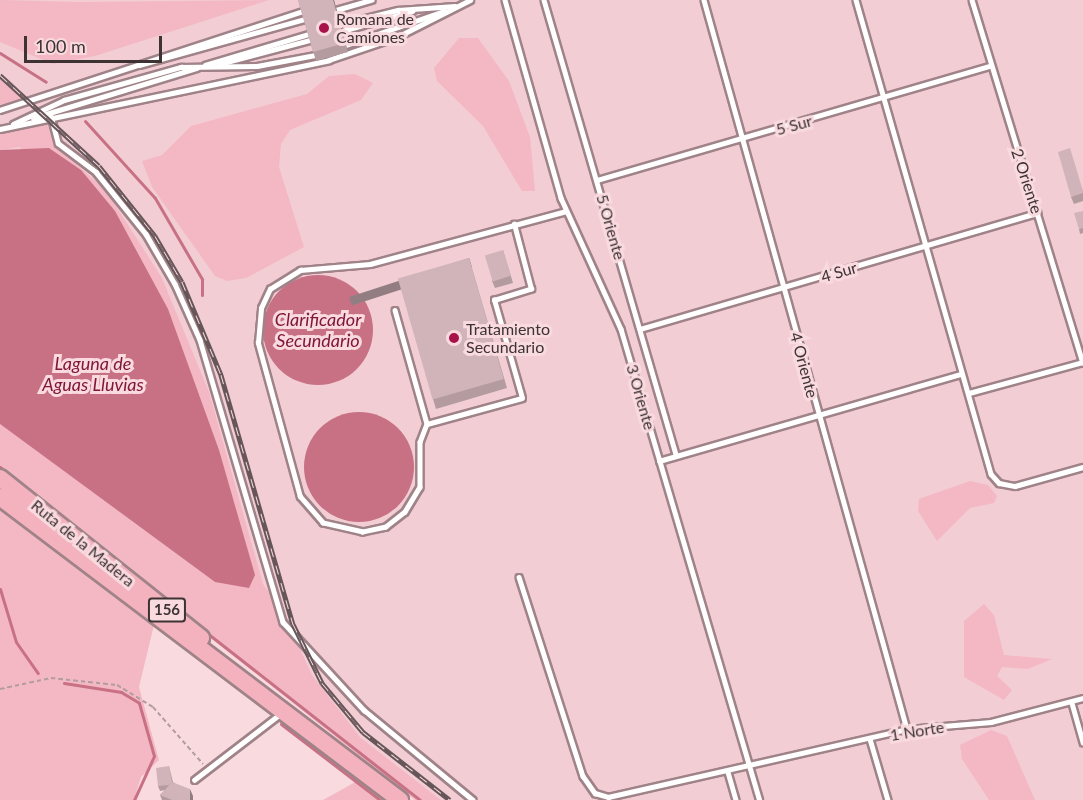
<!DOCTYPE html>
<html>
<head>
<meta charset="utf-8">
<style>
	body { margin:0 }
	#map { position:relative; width:1083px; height:800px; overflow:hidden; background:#f9dbdf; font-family:Lato,sans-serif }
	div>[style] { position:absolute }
	.built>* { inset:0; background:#f3cdd4 }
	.green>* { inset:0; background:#f3b8c3 }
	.water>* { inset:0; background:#c87184 }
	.round { border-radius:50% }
	.stream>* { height:3px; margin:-1.5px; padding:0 1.5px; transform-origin:1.5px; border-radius:1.5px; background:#c87184 }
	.path>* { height:1.5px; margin-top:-0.75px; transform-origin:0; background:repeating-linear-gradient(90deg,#b39ca0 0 4.5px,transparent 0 7.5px) }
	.roads { filter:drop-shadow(2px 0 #9f8388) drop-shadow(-2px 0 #9f8388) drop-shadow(0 2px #9f8388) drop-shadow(0 -2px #9f8388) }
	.lane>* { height:4.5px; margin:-2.25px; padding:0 2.25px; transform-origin:2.25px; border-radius:2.25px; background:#fff }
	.highway>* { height:16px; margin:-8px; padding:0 8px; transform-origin:8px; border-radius:8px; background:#f3b2be }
	.rail>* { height:5px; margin-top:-2.5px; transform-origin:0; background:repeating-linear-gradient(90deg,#f9dbdf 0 9px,#665659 0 18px); box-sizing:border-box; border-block:2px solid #665659 }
	.wall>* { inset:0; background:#b49b9f }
	.shaded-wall>* { inset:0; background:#927e82; transform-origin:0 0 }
	.building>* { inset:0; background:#d1b4b9; transform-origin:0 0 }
	.dots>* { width:16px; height:16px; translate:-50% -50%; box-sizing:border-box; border:3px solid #f9dbdf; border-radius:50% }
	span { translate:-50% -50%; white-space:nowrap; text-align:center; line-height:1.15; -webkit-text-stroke:6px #f9dbdf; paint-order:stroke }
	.shield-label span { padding:2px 4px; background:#f9dbdf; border:2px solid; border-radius:4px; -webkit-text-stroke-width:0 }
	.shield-label { font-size:15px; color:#3d3234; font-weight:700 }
	.poi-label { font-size:16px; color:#3d3234 }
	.left { translate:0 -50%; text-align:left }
	.street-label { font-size:16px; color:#3d3234 }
	.water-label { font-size:18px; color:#80163a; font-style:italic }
	.scale { position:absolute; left:24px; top:36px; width:138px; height:27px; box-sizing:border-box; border:3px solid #3d3234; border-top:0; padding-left:8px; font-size:18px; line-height:21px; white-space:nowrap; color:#3d3234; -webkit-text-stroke:4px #f9dbdf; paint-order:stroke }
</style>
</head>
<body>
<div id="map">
	<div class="built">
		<div style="clip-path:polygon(0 0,1083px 0,1083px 800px,441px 800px,0 455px)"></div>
	</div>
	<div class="green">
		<div style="clip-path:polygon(0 0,80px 2px,269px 0,95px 56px,53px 64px,0 42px)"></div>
		<div style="clip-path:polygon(459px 38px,478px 38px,509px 81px,530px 137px,535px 191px,522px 191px,483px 126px,437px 81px,434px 68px)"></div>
		<div style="clip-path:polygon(355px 74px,373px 83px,361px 100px,290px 130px,281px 144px,279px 167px,304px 247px,246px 278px,227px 281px,215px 276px,152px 187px,142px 161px,162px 155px,191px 126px,307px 94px,329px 76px)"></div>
		<div style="clip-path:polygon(0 79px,13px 87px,25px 97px,0 105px)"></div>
		<div style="clip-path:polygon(46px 121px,55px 146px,105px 189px,162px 278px,209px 392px,263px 584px,282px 610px,312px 675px,360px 737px,441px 800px,415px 800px,0 470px,0 424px,215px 582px,254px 575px,20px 147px,0 150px,0 134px)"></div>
		<div style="clip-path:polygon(970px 481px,988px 485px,997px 496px,994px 503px,970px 508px,937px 541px,918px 511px,919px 499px)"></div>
		<div style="clip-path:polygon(0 509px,154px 625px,139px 687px,159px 760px,141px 777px,134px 800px,0 800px)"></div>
		<div style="clip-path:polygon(984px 604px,994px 615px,1004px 655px,1052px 659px,1028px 669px,1002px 667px,997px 676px,1012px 690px,1004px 700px,964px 677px,964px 621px)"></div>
		<div style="clip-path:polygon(991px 730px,1007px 736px,1035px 800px,989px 800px,962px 759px,960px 745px)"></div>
		<div style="clip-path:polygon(359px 780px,385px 800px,323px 800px)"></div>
	</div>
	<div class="water">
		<div style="clip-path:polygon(49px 148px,81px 170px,115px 211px,168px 309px,219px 450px,255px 575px,249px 588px,215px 582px,0 424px,0 150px)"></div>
		<div class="round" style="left:263px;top:275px;width:110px;height:110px"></div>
		<div class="round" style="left:304px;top:412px;width:110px;height:110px"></div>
	</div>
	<div class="stream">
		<div style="left:0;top:53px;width:54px;rotate:32.2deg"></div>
		<div style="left:85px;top:121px;width:104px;rotate:47.7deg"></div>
		<div style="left:155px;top:198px;width:94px;rotate:59.9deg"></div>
		<div style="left:202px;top:279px;width:16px;rotate:90deg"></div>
		<div style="left:0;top:467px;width:252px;rotate:38.6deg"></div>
		<div style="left:0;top:589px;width:55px;rotate:73.2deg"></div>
		<div style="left:16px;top:642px;width:38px;rotate:55deg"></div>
		<div style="left:207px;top:633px;width:271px;rotate:38.1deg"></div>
		<div style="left:64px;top:683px;width:58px;rotate:9deg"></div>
		<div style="left:121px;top:692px;width:21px;rotate:31deg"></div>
		<div style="left:139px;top:703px;width:55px;rotate:74.2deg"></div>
		<div style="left:154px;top:756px;width:48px;rotate:114.4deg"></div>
		<div style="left:281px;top:724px;width:125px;rotate:37.5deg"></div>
	</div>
	<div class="path">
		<div style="left:0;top:689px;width:52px;rotate:-12.2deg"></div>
		<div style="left:51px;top:678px;width:66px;rotate:6.1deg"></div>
		<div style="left:117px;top:685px;width:42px;rotate:31.4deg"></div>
		<div style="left:153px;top:707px;width:76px;rotate:48.7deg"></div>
	</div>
	<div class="roads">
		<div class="lane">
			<div style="left:505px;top:0;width:206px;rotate:74.2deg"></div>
			<div style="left:561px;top:198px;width:144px;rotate:65.4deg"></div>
			<div style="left:621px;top:329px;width:491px;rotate:73.6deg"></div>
			<div style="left:544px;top:0;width:474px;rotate:73.8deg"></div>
			<div style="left:704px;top:0;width:757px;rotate:74.44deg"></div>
			<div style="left:856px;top:0;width:493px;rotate:74.1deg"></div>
			<div style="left:991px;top:474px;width:12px;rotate:48deg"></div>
			<div style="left:999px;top:483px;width:16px;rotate:11deg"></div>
			<div style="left:1015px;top:486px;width:71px;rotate:-15.6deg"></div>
			<div style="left:972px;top:0;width:379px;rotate:73deg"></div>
			<div style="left:336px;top:10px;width:37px;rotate:-16deg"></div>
			<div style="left:341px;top:24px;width:59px;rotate:-13.8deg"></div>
			<div style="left:398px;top:10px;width:57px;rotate:-4deg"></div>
			<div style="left:342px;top:31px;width:73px;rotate:-15.9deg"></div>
			<div style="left:346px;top:45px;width:104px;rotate:-19.1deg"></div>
			<div style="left:219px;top:64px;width:94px;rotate:-14.8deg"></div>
			<div style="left:139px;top:65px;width:172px;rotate:-15.5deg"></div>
			<div style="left:205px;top:65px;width:109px;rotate:-16.6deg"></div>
			<div style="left:0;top:110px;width:318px;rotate:-18.1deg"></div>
			<div style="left:51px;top:116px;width:28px;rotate:75deg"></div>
			<div style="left:58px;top:143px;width:48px;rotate:37.3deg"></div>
			<div style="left:96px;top:172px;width:80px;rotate:51.1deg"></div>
			<div style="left:146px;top:234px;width:58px;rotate:59.9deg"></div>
			<div style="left:175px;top:284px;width:61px;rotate:65.9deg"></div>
			<div style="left:200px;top:340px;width:294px;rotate:73.6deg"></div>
			<div style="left:283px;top:622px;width:120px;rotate:47.4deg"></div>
			<div style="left:364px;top:710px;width:141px;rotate:39.5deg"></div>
			<div style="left:33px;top:118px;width:171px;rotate:-17deg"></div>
			<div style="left:13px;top:124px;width:56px;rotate:-25.2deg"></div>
			<div style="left:64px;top:100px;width:122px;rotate:-15.8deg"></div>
			<div style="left:181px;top:67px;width:76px;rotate:-0.8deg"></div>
			<div style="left:257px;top:66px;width:59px;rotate:-10.7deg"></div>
			<div style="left:0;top:129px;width:336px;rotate:-11.8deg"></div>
			<div style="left:329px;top:60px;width:72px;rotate:-18.7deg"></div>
			<div style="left:397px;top:37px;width:82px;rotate:-26.9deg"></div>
			<div style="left:597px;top:180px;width:408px;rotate:-16.2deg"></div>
			<div style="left:395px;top:310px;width:118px;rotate:74.3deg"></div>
			<div style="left:427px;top:424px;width:98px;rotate:-15.3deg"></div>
			<div style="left:522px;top:398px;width:102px;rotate:-105.9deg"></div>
			<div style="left:494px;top:300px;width:39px;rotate:-17deg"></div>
			<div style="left:531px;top:289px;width:67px;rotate:-104.7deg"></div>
			<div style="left:640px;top:329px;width:414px;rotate:-16.3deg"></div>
			<div style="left:969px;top:393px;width:118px;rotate:-15.2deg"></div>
			<div style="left:427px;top:424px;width:19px;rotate:111deg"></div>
			<div style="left:420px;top:442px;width:45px;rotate:90deg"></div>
			<div style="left:420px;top:487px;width:29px;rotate:121deg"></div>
			<div style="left:405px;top:512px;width:24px;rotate:142deg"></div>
			<div style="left:386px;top:527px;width:24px;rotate:168deg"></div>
			<div style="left:363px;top:532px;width:41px;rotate:-167.3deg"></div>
			<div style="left:323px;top:523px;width:35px;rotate:-131deg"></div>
			<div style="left:300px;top:497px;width:160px;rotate:-105.3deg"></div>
			<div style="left:258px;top:343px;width:35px;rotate:-85deg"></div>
			<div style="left:261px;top:308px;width:21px;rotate:-65deg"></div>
			<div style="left:270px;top:289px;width:36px;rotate:-32deg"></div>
			<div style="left:300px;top:270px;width:70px;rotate:-4.9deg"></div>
			<div style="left:370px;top:264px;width:203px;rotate:-15.1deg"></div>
			<div style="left:659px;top:461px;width:313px;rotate:-16.1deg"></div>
			<div style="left:519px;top:577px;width:209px;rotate:72.2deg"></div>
			<div style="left:583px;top:776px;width:21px;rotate:55deg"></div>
			<div style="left:595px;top:793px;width:14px;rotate:17deg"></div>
			<div style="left:608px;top:797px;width:307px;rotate:-12.8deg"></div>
			<div style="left:907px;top:729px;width:84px;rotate:-4.8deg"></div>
			<div style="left:991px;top:722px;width:95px;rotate:-14.6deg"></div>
			<div style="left:1072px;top:703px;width:41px;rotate:74.2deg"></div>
			<div style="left:870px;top:739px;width:64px;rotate:73.6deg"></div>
			<div style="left:728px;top:772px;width:29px;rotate:74deg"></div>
			<div style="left:194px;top:780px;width:108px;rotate:-37.5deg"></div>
		</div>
		<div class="highway">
			<div style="left:0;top:478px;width:257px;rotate:38.5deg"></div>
			<div style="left:0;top:497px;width:502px;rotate:37.14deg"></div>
		</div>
	</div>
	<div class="rail">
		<div style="left:0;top:75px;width:134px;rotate:42.6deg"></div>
		<div style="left:99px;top:166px;width:90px;rotate:51.3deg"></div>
		<div style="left:155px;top:236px;width:53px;rotate:59.6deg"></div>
		<div style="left:182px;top:282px;width:101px;rotate:67.2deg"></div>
		<div style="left:221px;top:375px;width:259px;rotate:73.9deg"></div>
		<div style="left:293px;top:624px;width:66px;rotate:63.8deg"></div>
		<div style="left:322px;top:683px;width:64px;rotate:50.1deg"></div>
		<div style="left:363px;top:732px;width:110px;rotate:38deg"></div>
	</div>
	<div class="wall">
		<div style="clip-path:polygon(298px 0,334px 0,348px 52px,316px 61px)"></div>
		<div style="clip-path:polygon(1083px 190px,1083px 201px,1074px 204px,1071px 197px)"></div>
		<div style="clip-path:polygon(1083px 211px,1083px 233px,1080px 234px,1079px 229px)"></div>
		<div style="clip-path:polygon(503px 250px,513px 283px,495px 288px,492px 281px)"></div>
		<div style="clip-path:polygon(469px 258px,507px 388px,436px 409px,433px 399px)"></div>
		<div style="clip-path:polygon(169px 766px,173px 782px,193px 796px,193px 800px,162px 800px,160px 795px,165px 790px,160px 791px,158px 786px)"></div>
	</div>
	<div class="shaded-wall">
		<div style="clip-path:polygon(333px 0,334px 0,348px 52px,345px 43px)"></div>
		<div style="left:469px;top:258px;width:9px;height:126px;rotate:72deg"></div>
		<div style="clip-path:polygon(190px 789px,193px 796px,193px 800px,190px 800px)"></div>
	</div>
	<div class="building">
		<div style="clip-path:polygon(298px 0,333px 0,345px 43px,313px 52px)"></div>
		<div style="clip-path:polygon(1070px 148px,1083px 191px,1083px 193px,1071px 197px,1058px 152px)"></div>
		<div style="clip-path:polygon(1083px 211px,1083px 228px,1079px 229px,1074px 213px)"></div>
		<div style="left:503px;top:250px;width:27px;height:19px;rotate:73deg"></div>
		<div style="left:469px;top:258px;width:126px;height:74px;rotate:74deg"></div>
		<div style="clip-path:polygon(169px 766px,172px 782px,169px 785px,158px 786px,156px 768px)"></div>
		<div style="clip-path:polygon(172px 782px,190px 789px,190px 800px,172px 800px,160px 795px)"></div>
	</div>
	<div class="dots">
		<div style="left:324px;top:28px;background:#a7124b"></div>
		<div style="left:454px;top:338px;background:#a7124b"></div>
	</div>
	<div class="shield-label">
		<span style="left:167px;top:610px">156</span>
	</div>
	<div class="poi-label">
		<span class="left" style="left:336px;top:28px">Romana de<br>Camiones</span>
		<span class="left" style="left:466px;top:338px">Tratamiento<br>Secundario</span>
	</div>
	<div class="street-label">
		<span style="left:794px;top:125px;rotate:-15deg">5 Sur</span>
		<span style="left:1027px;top:181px;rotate:72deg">2 Oriente</span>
		<span style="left:611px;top:227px;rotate:74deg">5 Oriente</span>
		<span style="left:839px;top:272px;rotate:-16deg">4 Sur</span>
		<span style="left:804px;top:365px;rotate:75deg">4 Oriente</span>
		<span style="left:641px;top:397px;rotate:74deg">3 Oriente</span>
		<span style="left:83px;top:543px;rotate:39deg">Ruta de la Madera</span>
		<span style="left:917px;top:731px;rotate:-9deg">1 Norte</span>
	</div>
	<div class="water-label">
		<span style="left:318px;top:330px">Clarificador<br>Secundario</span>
		<span style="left:93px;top:374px">Laguna de<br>Aguas Lluvias</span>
	</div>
	<div class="scale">100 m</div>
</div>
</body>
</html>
